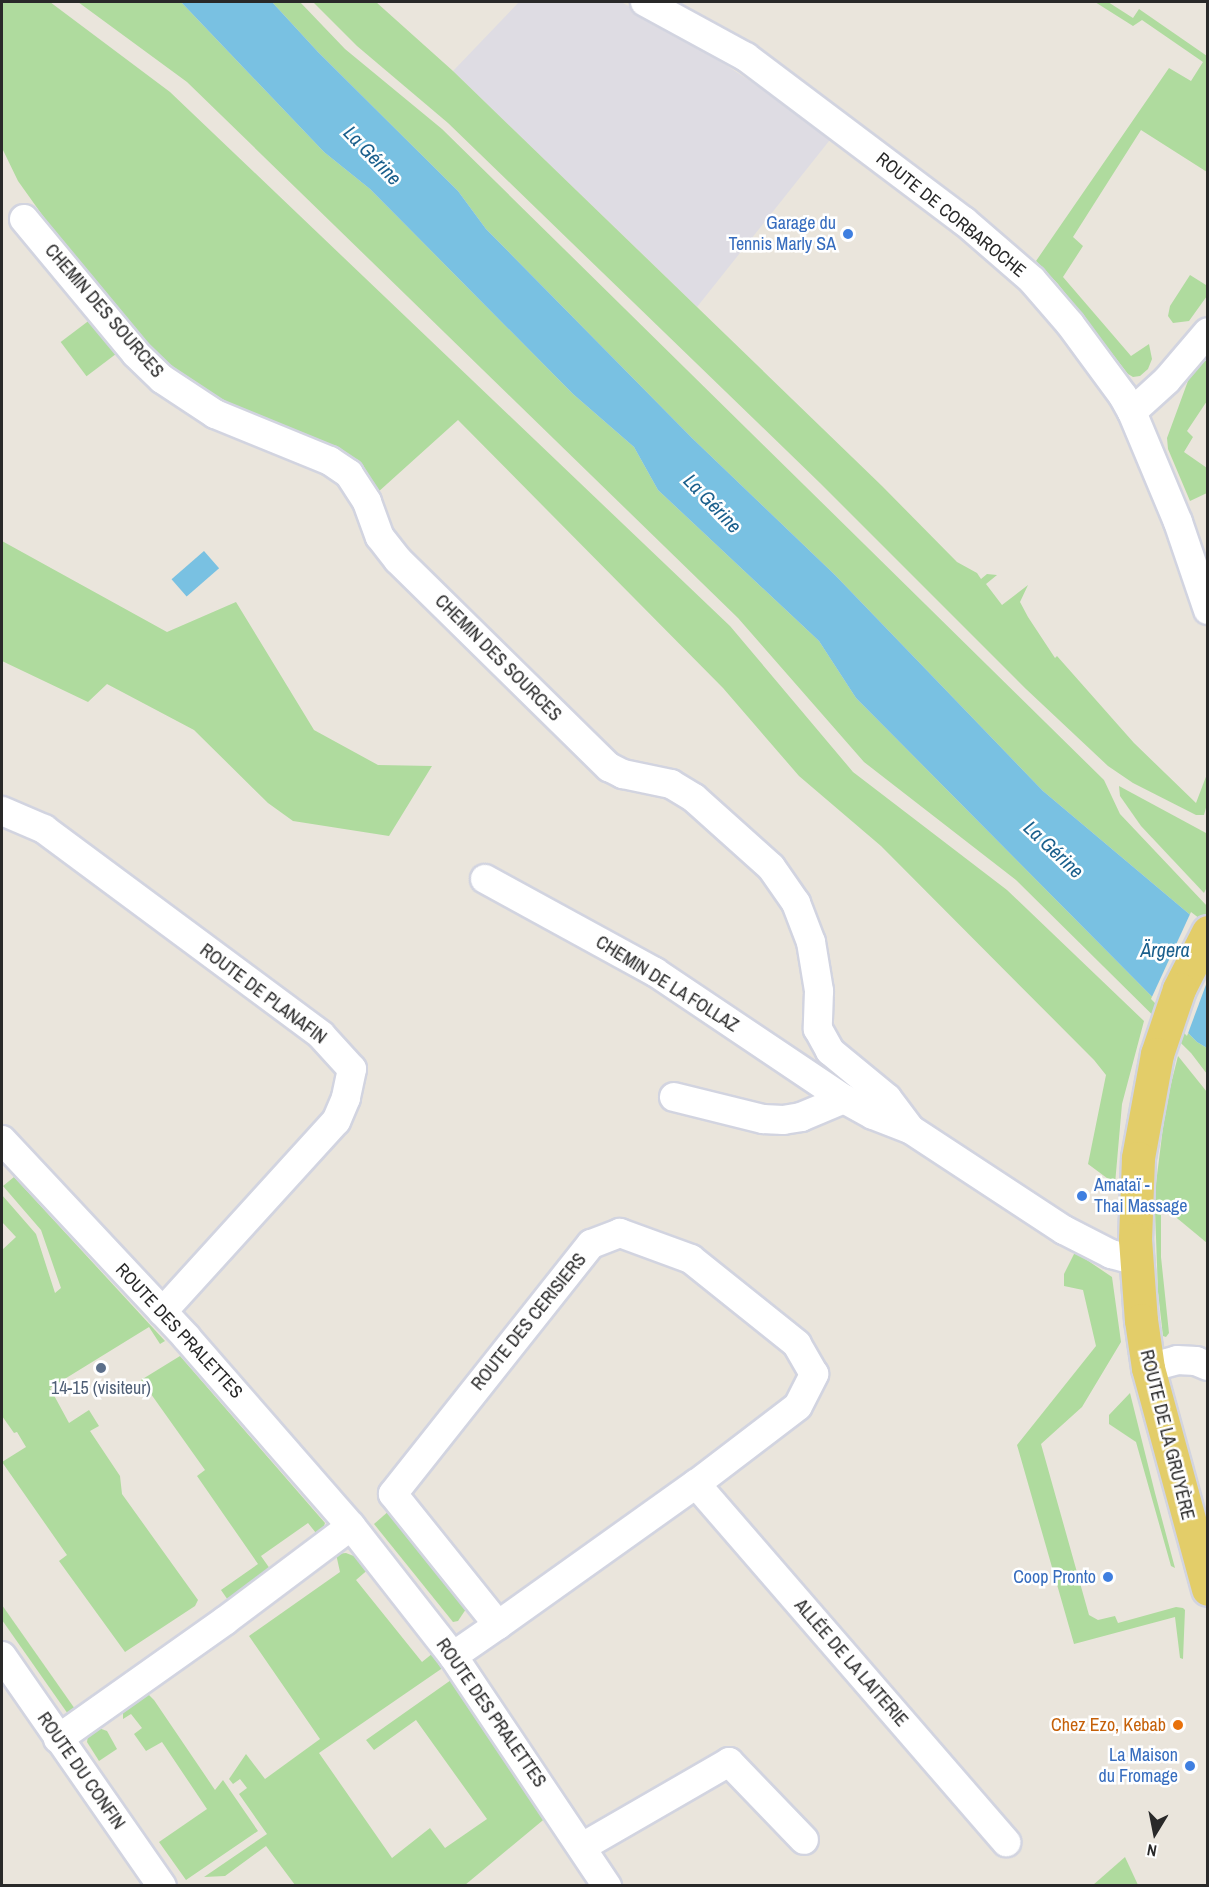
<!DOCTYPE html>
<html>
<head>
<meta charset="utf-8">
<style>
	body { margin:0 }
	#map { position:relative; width:1209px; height:1887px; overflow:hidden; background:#eae5dc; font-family:"Archivo Narrow",sans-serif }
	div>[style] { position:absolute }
	.industrial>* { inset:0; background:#dedce3 }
	.green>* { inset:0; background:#afdb9e; transform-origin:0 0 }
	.water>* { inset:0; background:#79c1e2; transform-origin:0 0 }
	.pier>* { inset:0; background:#eae5dc }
	.roads { filter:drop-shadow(2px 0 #d2d4e0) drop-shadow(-2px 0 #d2d4e0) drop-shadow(0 2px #d2d4e0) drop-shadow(0 -2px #d2d4e0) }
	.minor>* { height:28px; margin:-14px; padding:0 14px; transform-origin:14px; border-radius:14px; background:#fff }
	.major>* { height:33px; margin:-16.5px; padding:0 16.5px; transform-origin:16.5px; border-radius:16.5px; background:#e3cd69 }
	.dots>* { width:16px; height:16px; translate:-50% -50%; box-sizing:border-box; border:3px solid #fff; border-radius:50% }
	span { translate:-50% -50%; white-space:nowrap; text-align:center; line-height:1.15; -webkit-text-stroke:5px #fff; paint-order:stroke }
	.street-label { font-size:18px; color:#292929 }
	.shop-label { font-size:18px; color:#366cbe }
	.right { translate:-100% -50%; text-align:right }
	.left { translate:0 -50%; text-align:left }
	.service-label { font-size:18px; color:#4e5e75 }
	.food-label { font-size:18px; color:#c56008 }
	.water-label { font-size:20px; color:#1a5f8c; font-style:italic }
	.frame { position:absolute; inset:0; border:3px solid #292929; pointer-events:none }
	.north { position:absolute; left:1125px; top:1803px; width:60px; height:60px; -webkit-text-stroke:4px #fff; paint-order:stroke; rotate:190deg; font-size:16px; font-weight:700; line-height:24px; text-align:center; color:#292929 }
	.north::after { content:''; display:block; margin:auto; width:21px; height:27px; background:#292929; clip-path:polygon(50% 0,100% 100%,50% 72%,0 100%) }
</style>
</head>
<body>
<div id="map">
	<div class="industrial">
		<div style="clip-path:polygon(519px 2px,621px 2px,676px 32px,833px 136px,697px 307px,453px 71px)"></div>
	</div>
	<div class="green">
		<div style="clip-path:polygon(2px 2px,50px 2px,170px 92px,730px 626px,853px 772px,1007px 890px,1144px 1021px,1122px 1104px,1115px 1184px,1088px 1164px,1106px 1075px,1094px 1060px,881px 846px,799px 776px,723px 688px,458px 420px,377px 493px,361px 466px,336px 452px,218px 405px,165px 371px,95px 289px,18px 181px,2px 148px)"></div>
		<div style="clip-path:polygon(78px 2px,181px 2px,324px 152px,370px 189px,573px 394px,634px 447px,658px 490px,819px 641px,856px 698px,1197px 1042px,1207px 1048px,1207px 1074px,1191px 1053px,1016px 880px,864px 762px,738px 618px,187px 82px)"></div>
		<div style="clip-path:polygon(272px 2px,300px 2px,345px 49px,442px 129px,1104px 780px,1120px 814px,1207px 906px,1207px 929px,1043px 791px,835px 575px,692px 438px,486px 229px,458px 191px,318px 52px)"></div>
		<div style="clip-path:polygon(313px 2px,376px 2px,453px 71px,882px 486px,957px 562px,977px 573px,981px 579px,987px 574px,997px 575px,986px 584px,1002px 605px,1028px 585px,1020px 602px,1028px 617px,1055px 658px,1057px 656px,1134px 743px,1196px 803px,1207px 774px,1207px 804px,1204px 815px,1196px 815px,1133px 783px,1108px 766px,1026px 689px,820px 483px,448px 123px,357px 46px)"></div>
		<div style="clip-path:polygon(1095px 2px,1108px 2px,1133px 18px,1139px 9px,1207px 56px,1207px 172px,1141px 130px,1073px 237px,1083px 246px,1063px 277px,1131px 356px,1149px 344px,1152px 359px,1148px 369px,1140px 376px,1133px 377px,1128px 374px,1058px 284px,1036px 261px,1169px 68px,1191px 81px,1203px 62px,1142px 20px,1133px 26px)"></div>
		<div style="clip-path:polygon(1190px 275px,1206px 285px,1207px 283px,1207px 296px,1189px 321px,1173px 323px,1168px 316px,1170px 306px)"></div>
		<div style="left:95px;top:316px;width:43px;height:43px;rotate:53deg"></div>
		<div style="clip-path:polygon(1203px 361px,1207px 361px,1207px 401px,1187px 431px,1193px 437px,1184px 452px,1207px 468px,1207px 493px,1190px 501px,1168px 449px,1167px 438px,1192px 370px)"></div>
		<div style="clip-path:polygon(2px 541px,167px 632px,236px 602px,314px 730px,378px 765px,432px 766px,389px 836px,293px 821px,268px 803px,194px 730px,107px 684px,88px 702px,2px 661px)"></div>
		<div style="clip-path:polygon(1119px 786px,1206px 833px,1208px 885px,1204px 893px,1141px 826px,1120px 796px)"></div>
		<div style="clip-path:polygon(1178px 1056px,1207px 1092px,1207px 1243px,1154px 1199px,1166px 1104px)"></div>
		<div style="clip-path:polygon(14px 1177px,165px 1341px,160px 1344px,149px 1327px,50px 1388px,69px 1423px,89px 1410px,99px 1426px,90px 1431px,120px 1476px,122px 1494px,198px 1600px,195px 1606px,125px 1652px,59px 1561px,67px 1555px,2px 1462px,26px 1447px,17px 1432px,14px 1433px,2px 1416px,2px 1250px,16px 1237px,2px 1222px,2px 1195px,36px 1234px,55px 1293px,61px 1288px,41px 1230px,3px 1186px)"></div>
		<div style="clip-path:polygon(1155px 1210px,1161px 1215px,1161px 1257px,1169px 1333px,1166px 1337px,1163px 1336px,1158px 1292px)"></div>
		<div style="clip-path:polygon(1075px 1252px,1112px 1277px,1121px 1342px,1082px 1407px,1041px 1444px,1089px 1615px,1098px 1620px,1115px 1616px,1118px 1623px,1176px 1607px,1183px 1608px,1185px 1610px,1183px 1659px,1180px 1658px,1175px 1617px,1074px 1644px,1017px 1445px,1096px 1346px,1083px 1290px,1064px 1286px,1064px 1274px)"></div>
		<div style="clip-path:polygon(180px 1356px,325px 1523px,320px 1538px,308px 1523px,261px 1556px,275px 1576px,232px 1606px,221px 1590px,258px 1564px,197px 1476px,205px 1470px,141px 1380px)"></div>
		<div style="clip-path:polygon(1130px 1393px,1155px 1493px,1175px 1568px,1171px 1566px,1136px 1442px,1109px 1424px,1109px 1415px)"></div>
		<div style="clip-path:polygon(390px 1510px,465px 1603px,466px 1609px,458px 1621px,453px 1622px,374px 1524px)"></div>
		<div style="clip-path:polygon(346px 1553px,364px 1560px,371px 1567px,356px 1580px,422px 1662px,438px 1649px,444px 1667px,319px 1753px,392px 1858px,430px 1828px,445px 1848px,487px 1819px,416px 1720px,374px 1750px,366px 1740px,451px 1680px,463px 1681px,548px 1816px,465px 1885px,295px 1885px,266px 1846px,225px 1876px,204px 1877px,267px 1834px,239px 1794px,247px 1788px,240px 1779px,233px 1784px,229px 1779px,246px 1754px,265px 1779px,320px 1739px,249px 1636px,340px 1572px,336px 1554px)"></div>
		<div style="clip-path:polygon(2px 1605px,75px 1709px,72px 1716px,68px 1714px,2px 1620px)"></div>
		<div style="clip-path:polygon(139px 1692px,148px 1694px,154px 1700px,215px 1790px,223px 1780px,258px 1831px,186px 1880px,159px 1842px,207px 1809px,162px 1742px,146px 1751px,134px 1734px,142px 1728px,131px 1714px,123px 1719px,123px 1708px)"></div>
		<div style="clip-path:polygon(96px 1727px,107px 1731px,117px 1749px,99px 1761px,87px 1742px,88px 1736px)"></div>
		<div style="clip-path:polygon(1125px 1857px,1138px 1885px,1093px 1885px)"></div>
	</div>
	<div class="water">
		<div style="clip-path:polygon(181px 2px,272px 2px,318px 52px,458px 191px,486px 229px,692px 438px,835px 575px,1043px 791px,1207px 929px,1207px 1048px,1197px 1042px,856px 698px,819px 641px,658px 490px,634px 447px,573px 394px,370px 189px,324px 152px)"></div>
		<div style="left:204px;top:551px;width:23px;height:43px;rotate:49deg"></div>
	</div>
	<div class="pier">
		<div style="clip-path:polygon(1191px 912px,1208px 925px,1207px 982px,1187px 1036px,1151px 999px)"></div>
	</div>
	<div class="roads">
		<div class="minor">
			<div style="left:645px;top:2px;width:115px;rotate:28.6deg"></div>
			<div style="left:746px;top:57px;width:273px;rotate:37deg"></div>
			<div style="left:964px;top:221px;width:90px;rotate:40.9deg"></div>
			<div style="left:1032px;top:280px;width:58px;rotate:49.2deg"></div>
			<div style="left:1070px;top:324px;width:89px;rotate:53.6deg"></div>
			<div style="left:1123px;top:396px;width:18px;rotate:61deg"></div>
			<div style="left:1132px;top:412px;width:119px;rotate:67.3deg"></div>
			<div style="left:1178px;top:522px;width:93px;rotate:71.2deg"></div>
			<div style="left:24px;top:219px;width:175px;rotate:50.3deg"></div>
			<div style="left:136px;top:354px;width:36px;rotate:44deg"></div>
			<div style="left:162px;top:379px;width:64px;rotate:33.4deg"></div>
			<div style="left:215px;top:414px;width:124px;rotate:22.2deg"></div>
			<div style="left:330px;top:461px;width:23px;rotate:34deg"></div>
			<div style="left:349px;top:474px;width:33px;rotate:57deg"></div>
			<div style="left:367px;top:502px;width:37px;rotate:70deg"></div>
			<div style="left:380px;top:537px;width:29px;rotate:52deg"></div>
			<div style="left:398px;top:560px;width:296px;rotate:44.5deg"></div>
			<div style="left:609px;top:767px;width:16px;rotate:27deg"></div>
			<div style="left:623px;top:774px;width:49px;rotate:11.8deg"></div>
			<div style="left:671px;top:784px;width:27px;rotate:31deg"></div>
			<div style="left:694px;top:798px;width:103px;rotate:41.9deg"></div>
			<div style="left:771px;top:867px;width:44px;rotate:55.2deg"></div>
			<div style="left:796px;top:903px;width:42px;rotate:69deg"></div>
			<div style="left:811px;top:942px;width:50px;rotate:80.7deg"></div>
			<div style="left:819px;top:991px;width:38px;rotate:92deg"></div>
			<div style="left:818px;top:1029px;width:25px;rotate:61deg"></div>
			<div style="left:830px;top:1051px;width:74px;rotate:39.5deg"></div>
			<div style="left:887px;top:1098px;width:39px;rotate:53deg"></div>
			<div style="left:1132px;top:412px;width:47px;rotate:-42.4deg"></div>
			<div style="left:1167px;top:380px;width:63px;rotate:-49.5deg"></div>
			<div style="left:2px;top:811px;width:46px;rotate:23.2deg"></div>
			<div style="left:44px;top:829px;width:345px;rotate:36.6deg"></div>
			<div style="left:321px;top:1035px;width:46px;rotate:47.6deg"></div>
			<div style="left:352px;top:1069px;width:30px;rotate:102deg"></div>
			<div style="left:346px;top:1098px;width:25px;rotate:113deg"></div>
			<div style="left:336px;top:1121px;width:258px;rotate:132.3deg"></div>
			<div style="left:485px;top:879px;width:194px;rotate:28.7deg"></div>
			<div style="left:655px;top:972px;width:228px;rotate:33.9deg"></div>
			<div style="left:844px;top:1099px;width:33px;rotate:29deg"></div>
			<div style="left:873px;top:1115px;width:40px;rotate:21deg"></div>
			<div style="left:910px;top:1129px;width:184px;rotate:33.3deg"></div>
			<div style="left:1064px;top:1230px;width:53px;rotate:27.1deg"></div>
			<div style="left:1111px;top:1254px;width:27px;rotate:15deg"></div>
			<div style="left:674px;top:1097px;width:92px;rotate:13.9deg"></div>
			<div style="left:763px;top:1119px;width:20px;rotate:3deg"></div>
			<div style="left:783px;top:1120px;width:18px;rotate:-9deg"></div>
			<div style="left:801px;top:1117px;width:47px;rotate:-22.7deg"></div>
			<div style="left:2px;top:1140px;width:271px;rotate:46.9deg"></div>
			<div style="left:187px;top:1338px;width:249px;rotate:48.9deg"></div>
			<div style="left:351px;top:1526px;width:165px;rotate:51.9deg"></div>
			<div style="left:453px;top:1656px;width:277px;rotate:56.2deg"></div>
			<div style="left:1148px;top:1368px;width:30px;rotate:-15deg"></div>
			<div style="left:1177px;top:1360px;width:19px;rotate:3deg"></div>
			<div style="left:1196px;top:1361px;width:13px;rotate:23deg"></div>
			<div style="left:696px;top:1484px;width:474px;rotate:49.1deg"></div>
			<div style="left:2px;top:1656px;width:280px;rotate:55.2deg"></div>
			<div style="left:453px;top:1656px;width:55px;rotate:-34.6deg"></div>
			<div style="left:498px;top:1625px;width:243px;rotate:-35.5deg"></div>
			<div style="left:696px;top:1484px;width:128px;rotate:-37.4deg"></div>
			<div style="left:798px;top:1406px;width:36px;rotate:-63deg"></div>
			<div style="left:814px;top:1374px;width:34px;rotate:-120deg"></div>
			<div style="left:797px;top:1344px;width:136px;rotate:-141.3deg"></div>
			<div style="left:691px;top:1259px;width:76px;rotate:-159.9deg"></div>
			<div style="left:620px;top:1233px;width:31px;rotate:159deg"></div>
			<div style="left:591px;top:1244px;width:319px;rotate:128.4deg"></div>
			<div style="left:393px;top:1494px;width:168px;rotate:51.3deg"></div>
			<div style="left:58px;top:1739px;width:206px;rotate:-35.3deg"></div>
			<div style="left:226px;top:1620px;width:156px;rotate:-36.9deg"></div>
			<div style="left:582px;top:1847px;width:170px;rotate:-30deg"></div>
			<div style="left:729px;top:1762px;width:108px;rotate:46.1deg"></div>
		</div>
		<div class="major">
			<div style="left:1208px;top:932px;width:64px;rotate:117deg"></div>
			<div style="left:1179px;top:989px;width:69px;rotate:108.7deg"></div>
			<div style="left:1157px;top:1054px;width:106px;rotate:100.4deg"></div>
			<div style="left:1138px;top:1158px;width:81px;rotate:92.1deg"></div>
			<div style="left:1135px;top:1239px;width:81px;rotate:85.8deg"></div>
			<div style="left:1141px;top:1320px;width:49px;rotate:81.7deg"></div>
			<div style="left:1148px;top:1368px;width:229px;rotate:74.8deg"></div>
		</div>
	</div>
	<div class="dots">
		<div style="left:848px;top:234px;background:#3f7fe0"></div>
		<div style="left:1082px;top:1196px;background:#3f7fe0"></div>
		<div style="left:101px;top:1368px;background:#5c6f8a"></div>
		<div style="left:1108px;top:1577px;background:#3f7fe0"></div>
		<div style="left:1178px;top:1725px;background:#e8710a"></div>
		<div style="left:1190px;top:1766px;background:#3f7fe0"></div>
	</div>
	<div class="street-label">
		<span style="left:951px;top:215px;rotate:39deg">ROUTE DE CORBAROCHE</span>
		<span style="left:104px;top:311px;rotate:49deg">CHEMIN DES SOURCES</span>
		<span style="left:498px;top:658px;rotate:45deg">CHEMIN DES SOURCES</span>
		<span style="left:667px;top:984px;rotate:32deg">CHEMIN DE LA FOLLAZ</span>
		<span style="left:263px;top:994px;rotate:37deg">ROUTE DE PLANAFIN</span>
		<span style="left:529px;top:1322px;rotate:-51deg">ROUTE DES CERISIERS</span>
		<span style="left:179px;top:1331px;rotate:47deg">ROUTE DES PRALETTES</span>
		<span style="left:1167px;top:1435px;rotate:76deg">ROUTE DE LA GRUYÈRE</span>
		<span style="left:851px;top:1663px;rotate:49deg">ALLÉE DE LA LAITERIE</span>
		<span style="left:491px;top:1713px;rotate:55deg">ROUTE DES PRALETTES</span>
		<span style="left:81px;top:1771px;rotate:55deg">ROUTE DU CONFIN</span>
	</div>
	<div class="shop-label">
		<span class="right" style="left:836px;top:234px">Garage du<br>Tennis Marly SA</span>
		<span class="left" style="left:1094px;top:1196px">Amataï -<br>Thai Massage</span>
		<span class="right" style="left:1096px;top:1577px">Coop Pronto</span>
		<span class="right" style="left:1178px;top:1766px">La Maison<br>du Fromage</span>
	</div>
	<div class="service-label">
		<span style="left:101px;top:1388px">14-15 (visiteur)</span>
	</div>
	<div class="food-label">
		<span class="right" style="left:1166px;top:1725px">Chez Ezo, Kebab</span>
	</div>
	<div class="water-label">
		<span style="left:373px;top:155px;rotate:46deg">La Gérine</span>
		<span style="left:713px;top:503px;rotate:46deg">La Gérine</span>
		<span style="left:1054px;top:849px;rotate:43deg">La Gérine</span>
		<span style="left:1165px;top:949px">Ärgera</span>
	</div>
	<div class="frame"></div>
	<div class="north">N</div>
</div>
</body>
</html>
